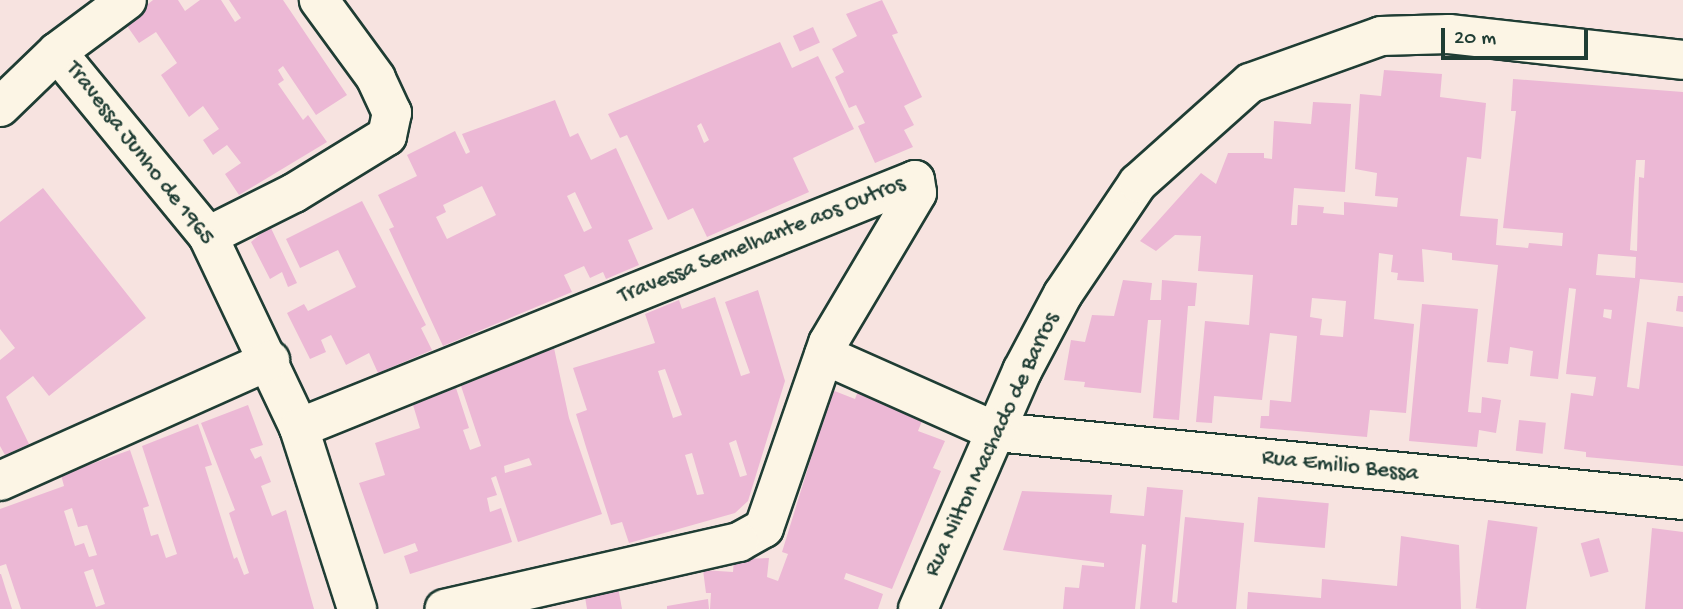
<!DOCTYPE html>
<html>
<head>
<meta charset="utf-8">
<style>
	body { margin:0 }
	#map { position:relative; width:1683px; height:609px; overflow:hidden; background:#f7e3e0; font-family:"Gochi Hand",sans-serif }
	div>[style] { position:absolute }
	.building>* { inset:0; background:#ecb8d5; transform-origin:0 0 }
	.roads { filter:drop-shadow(2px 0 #1f3d34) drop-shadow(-2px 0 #1f3d34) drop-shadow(0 2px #1f3d34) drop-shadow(0 -2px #1f3d34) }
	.street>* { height:38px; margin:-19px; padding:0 19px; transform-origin:19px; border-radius:19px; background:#fcf5e5 }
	span { translate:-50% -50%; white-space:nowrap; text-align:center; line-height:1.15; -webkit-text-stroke:7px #fcf5e5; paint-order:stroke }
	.street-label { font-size:23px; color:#1f3d34 }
	.scale { position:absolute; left:1441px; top:28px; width:147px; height:32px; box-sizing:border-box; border:4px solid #1f3d34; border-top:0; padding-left:9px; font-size:21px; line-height:24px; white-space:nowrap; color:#1f3d34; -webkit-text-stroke:5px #fcf5e5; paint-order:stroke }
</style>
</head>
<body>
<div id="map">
	<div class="building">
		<div style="clip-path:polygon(153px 0,178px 0,185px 11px,200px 0,221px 0,235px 22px,241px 18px,229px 0,283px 0,347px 95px,316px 115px,283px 66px,278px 70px,284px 80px,278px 84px,303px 120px,308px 115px,327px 142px,239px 195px,225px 174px,241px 163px,227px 145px,213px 155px,203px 140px,219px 129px,203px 106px,189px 117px,161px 75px,177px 63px,156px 32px,139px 43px,125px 23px)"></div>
		<div style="clip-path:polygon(882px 0,898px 33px,892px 35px,922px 97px,904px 106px,914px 125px,904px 130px,913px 147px,875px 163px,858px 126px,865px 123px,856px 105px,849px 108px,835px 77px,844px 72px,832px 49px,857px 36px,846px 14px)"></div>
		<div style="left:813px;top:27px;width:17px;height:22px;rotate:66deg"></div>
		<div style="clip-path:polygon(evenodd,780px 42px,792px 68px,818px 56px,854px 129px,793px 158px,809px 192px,707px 237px,693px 208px,668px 220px,627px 135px,620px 138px,608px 114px,780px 42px,701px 123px,709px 140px,704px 143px,697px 126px,701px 123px)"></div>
		<div style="clip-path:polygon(evenodd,1384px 70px,1442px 74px,1440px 97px,1486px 103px,1481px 159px,1467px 157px,1460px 216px,1498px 219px,1496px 245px,1528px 248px,1529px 243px,1562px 246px,1563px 233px,1503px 228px,1516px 111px,1511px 111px,1513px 79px,1683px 92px,1683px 283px,1640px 279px,1627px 387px,1639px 389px,1647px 322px,1683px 327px,1683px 466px,1586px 457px,1586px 452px,1564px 449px,1571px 393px,1593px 396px,1596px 377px,1566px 374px,1576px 289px,1569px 288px,1558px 379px,1530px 376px,1533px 351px,1510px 347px,1508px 364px,1487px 362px,1498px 265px,1452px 260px,1452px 253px,1422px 249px,1424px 282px,1397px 280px,1398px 273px,1391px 272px,1393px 255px,1379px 253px,1374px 319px,1414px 324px,1406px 413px,1370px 410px,1367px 437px,1260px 428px,1261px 416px,1269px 416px,1270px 400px,1291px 402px,1297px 336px,1270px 333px,1262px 400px,1214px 396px,1212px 423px,1196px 422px,1205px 321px,1249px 325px,1253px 275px,1198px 271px,1201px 236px,1175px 235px,1156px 251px,1140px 241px,1201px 173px,1216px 184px,1228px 153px,1264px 153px,1264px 158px,1272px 159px,1274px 121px,1311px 124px,1313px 102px,1351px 104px,1345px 192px,1294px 188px,1291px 225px,1297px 225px,1298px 205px,1324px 207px,1323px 213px,1344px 215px,1344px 202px,1397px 207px,1398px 198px,1375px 196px,1377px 173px,1355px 169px,1360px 94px,1381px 96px,1384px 70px,1636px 160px,1645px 160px,1644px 178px,1639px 177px,1637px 251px,1630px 250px,1636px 160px,1384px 70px,1598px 254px,1636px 257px,1635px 278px,1596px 275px,1598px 254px,1384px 70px,1312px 298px,1346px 301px,1343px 337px,1320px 335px,1322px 319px,1310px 317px,1312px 298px,1384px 70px,1604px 309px,1612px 310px,1611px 319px,1603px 317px,1604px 309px)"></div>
		<div style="clip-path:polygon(evenodd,555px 100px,570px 137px,578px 133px,591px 160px,616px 148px,653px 229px,628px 240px,639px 265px,606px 279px,603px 272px,590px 278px,584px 266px,564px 275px,572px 292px,443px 346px,389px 229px,394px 227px,378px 195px,417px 176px,407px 155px,455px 131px,466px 154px,470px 152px,462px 134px,555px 100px,482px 186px,496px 215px,447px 239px,436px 217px,446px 212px,443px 205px,482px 186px,555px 100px,575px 192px,592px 228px,584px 232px,567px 196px,575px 192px)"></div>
		<div style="clip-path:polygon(43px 188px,146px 318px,49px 396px,33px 376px,6px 397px,29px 444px,5px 455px,0 446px,0 360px,15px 348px,0 329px,0 222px)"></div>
		<div style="clip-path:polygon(362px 201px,426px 325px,421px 328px,432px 350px,378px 373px,369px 353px,346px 365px,331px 335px,321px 340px,326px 352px,310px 359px,287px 313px,304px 304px,308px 311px,356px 287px,338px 250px,300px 268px,286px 239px)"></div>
		<div style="clip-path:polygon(270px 226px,297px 283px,288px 287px,282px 272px,270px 279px,251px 242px)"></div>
		<div style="clip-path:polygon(1123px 280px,1152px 283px,1150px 300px,1161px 300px,1162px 280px,1197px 283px,1195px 306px,1188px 306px,1179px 420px,1153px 418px,1161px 320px,1148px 320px,1141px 393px,1084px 387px,1085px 382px,1064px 380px,1071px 340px,1085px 342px,1092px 315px,1114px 316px)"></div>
		<div style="clip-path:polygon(evenodd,758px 290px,785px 381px,748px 501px,735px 513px,629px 543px,622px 522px,611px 525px,586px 447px,576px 414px,587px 410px,573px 368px,655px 343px,645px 314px,679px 300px,682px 309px,715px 297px,741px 376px,750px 373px,725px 302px,758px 290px,665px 369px,682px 415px,673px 418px,658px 371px,665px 369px,758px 290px,736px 440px,747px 475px,740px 477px,729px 443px,736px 440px,758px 290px,692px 453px,704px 494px,697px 495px,685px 455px,692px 453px)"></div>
		<div style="clip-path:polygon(1678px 296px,1683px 296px,1683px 312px,1676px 311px)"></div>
		<div style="clip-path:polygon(1422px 304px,1478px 309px,1468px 412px,1481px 413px,1482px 397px,1501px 400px,1496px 433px,1479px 430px,1477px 447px,1409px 441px)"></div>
		<div style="clip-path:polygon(evenodd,554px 348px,569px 418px,602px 514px,518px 542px,496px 476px,491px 478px,497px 495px,487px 498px,490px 512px,501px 508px,512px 542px,410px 574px,404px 556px,418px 551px,415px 543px,384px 554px,359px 483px,385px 475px,375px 443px,420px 428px,413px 405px,456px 388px,469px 428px,463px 430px,470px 450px,481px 446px,461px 386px,554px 348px,529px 458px,532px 465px,505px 473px,504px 466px,529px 458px)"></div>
		<div style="clip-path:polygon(861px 383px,926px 411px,918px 431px,945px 441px,933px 468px,941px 471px,892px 589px,846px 573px,844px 579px,883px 594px,878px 609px,710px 609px,711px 593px,706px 593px,703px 570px,733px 572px,734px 559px,769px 558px,767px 577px,778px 581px,788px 554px,782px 552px,832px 390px,855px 399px)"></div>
		<div style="clip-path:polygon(evenodd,248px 405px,263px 445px,250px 449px,255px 459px,261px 456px,271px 482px,261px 486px,272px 516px,286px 510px,314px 609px,21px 609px,6px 564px,0 566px,0 509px,64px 486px,61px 475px,130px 450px,149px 506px,143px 508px,151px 536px,158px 534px,166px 558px,177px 554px,142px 446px,198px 424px,212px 465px,205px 467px,234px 559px,237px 557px,244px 575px,249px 573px,229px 513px,235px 510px,201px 423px,248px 405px,72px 508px,78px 527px,87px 525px,97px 555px,89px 557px,84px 543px,75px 546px,64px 511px,72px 508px,248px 405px,93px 569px,105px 604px,96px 607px,84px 572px,93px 569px)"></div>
		<div style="left:1519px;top:420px;width:27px;height:31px;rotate:6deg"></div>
		<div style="clip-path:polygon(1147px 487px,1183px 490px,1172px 602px,1177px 603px,1185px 517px,1244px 523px,1236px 609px,1140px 609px,1146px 545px,1142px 544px,1135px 609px,1063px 609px,1065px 587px,1079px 588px,1082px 565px,1104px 567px,1104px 563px,1003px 550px,1022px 491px,1112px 495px,1110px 513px,1144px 516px)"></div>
		<div style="left:1258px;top:497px;width:71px;height:45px;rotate:5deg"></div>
		<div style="left:1488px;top:520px;width:50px;height:89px;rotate:8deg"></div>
		<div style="clip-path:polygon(1652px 528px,1683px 532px,1683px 609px,1645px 609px)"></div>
		<div style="clip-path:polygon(1401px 536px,1459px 545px,1461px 609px,1247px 609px,1248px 592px,1321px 598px,1322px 579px,1397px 586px)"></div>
		<div style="left:1599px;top:538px;width:35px;height:19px;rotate:74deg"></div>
		<div style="clip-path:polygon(0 574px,1px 574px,12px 609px,0 609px)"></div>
		<div style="clip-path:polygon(618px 587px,622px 609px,587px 609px,585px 597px)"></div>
		<div style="clip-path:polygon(708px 599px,709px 609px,667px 609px,667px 606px)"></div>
	</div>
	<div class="roads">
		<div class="street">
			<div style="left:57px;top:52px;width:238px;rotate:50.6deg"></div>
			<div style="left:208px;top:236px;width:212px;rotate:64.6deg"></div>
			<div style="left:299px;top:428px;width:190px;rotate:72.2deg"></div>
			<div style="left:0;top:107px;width:79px;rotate:-44deg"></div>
			<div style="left:57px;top:52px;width:87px;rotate:-36.6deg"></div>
			<div style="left:208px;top:236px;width:96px;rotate:-26.6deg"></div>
			<div style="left:294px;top:193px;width:109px;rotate:-31.5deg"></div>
			<div style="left:387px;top:136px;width:24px;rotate:-78deg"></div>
			<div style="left:392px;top:113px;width:38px;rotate:-115deg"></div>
			<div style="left:376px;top:78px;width:97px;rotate:-126.2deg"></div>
			<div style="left:824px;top:355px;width:189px;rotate:24deg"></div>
			<div style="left:997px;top:432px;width:689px;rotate:5.66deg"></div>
			<div style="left:299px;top:428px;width:664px;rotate:-21.93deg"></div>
			<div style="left:915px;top:180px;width:13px;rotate:81deg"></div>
			<div style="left:917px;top:193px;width:174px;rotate:120.7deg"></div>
			<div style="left:828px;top:343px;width:196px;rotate:109.1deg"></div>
			<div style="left:764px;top:528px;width:29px;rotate:151deg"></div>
			<div style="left:739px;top:542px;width:302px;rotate:167.2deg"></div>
			<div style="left:0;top:481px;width:296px;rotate:-24.1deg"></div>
			<div style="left:918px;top:609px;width:260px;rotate:-66.4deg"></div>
			<div style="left:1022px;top:371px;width:87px;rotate:-62deg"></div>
			<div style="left:1063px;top:294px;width:134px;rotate:-56deg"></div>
			<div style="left:1138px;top:183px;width:150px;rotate:-41.8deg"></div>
			<div style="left:1250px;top:83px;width:139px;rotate:-19.7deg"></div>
			<div style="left:1381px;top:36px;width:68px;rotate:-1.7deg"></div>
			<div style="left:1449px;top:34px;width:235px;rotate:6.3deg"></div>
		</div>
	</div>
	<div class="street-label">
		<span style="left:139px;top:154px;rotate:52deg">Travessa Junho de 1965</span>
		<span style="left:762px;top:241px;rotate:-22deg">Travessa Semelhante aos Outros</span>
		<span style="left:993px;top:445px;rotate:-65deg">Rua Nilton Machado de Barros</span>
		<span style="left:1340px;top:467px;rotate:6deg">Rua Emilio Bessa</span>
	</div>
	<div class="scale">20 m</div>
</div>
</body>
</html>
